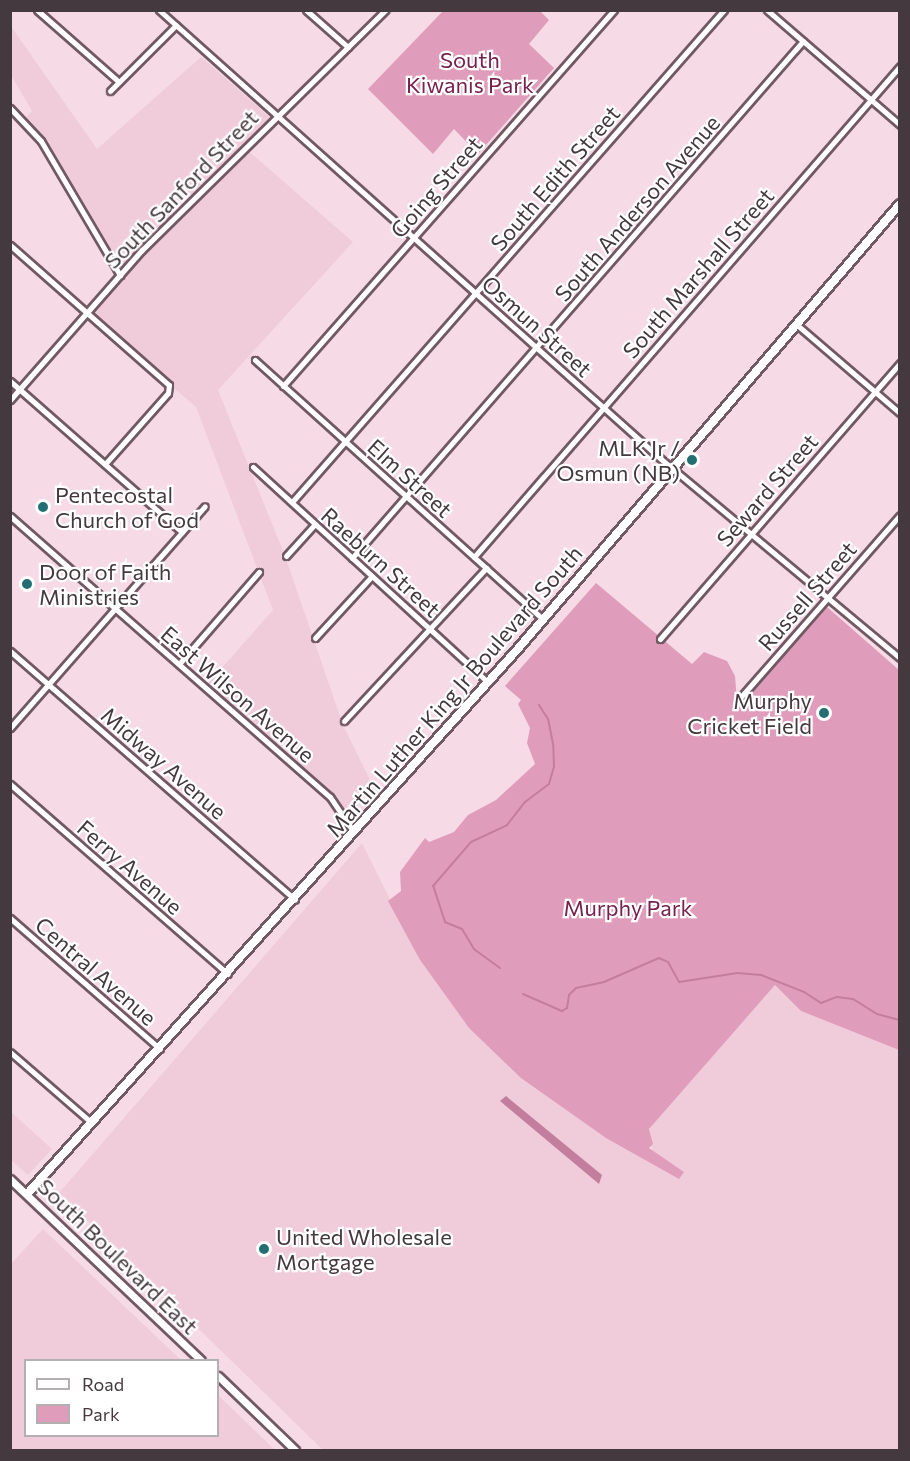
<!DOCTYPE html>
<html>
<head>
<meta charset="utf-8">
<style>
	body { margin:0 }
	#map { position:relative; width:910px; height:1461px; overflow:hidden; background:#f6dae6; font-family:Commissioner,sans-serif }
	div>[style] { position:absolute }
	.built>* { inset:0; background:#f0ccdb }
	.green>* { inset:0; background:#e09dbb }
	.water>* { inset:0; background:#c37e9e }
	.stream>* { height:2px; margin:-1px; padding:0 1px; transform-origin:1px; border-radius:1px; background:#c37e9e }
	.roads { filter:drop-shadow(2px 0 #715963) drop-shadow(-2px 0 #715963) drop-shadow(0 2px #715963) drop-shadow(0 -2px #715963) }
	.minor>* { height:5px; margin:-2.5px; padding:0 2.5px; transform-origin:2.5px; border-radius:2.5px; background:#fff }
	.tertiary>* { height:7px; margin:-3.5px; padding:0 3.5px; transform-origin:3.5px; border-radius:3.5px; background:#fff }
	.secondary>* { height:8px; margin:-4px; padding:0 4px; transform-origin:4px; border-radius:4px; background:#fff }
	.dots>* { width:16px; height:16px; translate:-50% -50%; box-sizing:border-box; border:3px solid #fff; border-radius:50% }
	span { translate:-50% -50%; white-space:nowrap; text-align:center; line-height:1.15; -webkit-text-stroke:4.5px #fff; paint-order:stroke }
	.park-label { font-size:22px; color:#75224f }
	.street-label { font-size:22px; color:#44393e }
	.poi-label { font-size:22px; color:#44393e }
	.right { translate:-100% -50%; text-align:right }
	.left { translate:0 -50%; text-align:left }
	.frame { position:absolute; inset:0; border:12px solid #44393e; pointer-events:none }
	.legend { position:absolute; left:24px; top:1359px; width:195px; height:78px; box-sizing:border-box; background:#fff; border:2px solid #b4b0b2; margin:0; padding:8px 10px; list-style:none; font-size:18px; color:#44393e }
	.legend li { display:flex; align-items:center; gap:12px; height:30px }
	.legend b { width:30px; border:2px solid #b4b0b2 }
</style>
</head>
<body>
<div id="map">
	<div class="built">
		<div style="clip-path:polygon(10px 25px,97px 149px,201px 57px,272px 119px,245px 148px,353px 242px,218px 390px,285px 556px,343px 725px,372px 784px,339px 816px,334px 804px,205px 687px,273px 610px,196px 407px,87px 313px,120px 276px,41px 143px,22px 122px,32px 111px,11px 75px)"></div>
		<div style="clip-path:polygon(362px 843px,420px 960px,469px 1028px,653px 1151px,647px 1136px,653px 1122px,775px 984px,801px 1011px,899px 1050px,899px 1450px,323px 1450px,59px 1193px)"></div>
		<div style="clip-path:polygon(11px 1112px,52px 1149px,28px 1175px,11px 1160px)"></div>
		<div style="clip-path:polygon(43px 1229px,181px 1360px,26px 1360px,26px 1436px,218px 1436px,218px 1395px,275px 1450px,11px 1450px,11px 1264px)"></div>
	</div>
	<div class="green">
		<div style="clip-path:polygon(443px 11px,540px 11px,549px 20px,529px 44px,554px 68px,478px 154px,454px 129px,433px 154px,368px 89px)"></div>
		<div style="clip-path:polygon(596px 583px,692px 664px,704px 652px,727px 661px,735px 676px,737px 701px,741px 705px,827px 607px,899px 670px,899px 1050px,801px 1011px,775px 985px,649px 1129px,653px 1144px,649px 1148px,684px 1172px,679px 1179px,606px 1138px,521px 1078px,469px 1028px,420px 960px,388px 901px,401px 891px,400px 872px,425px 838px,429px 842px,454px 832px,468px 815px,496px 800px,535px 764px,527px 743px,530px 728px,518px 704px,521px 700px,505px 686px)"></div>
	</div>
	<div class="water">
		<div style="clip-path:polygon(506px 1096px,602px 1175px,599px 1184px,500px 1101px)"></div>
	</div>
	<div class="stream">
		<div style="left:500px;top:968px;width:32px;rotate:-144deg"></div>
		<div style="left:474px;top:949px;width:23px;rotate:-121deg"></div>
		<div style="left:462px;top:929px;width:18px;rotate:-158deg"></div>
		<div style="left:445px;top:922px;width:38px;rotate:-108deg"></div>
		<div style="left:433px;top:886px;width:58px;rotate:-49.2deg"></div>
		<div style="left:471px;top:842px;width:40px;rotate:-25deg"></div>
		<div style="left:507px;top:825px;width:29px;rotate:-52deg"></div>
		<div style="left:525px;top:802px;width:30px;rotate:-37deg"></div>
		<div style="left:549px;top:784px;width:18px;rotate:-74deg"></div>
		<div style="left:554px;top:767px;width:23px;rotate:-92deg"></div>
		<div style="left:553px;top:744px;width:25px;rotate:-101deg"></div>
		<div style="left:548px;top:719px;width:17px;rotate:-123deg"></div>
		<div style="left:523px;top:994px;width:43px;rotate:23.6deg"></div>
		<div style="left:562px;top:1011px;width:6px;rotate:-31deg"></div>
		<div style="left:567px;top:1008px;width:13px;rotate:-81deg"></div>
		<div style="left:569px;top:995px;width:10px;rotate:-45deg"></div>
		<div style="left:576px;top:988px;width:29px;rotate:-12deg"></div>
		<div style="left:604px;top:982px;width:60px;rotate:-23.6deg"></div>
		<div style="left:659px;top:958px;width:10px;rotate:24deg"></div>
		<div style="left:668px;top:962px;width:23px;rotate:61deg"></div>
		<div style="left:679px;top:982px;width:59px;rotate:-8.8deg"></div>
		<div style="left:737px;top:973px;width:24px;rotate:5deg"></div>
		<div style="left:761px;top:975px;width:46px;rotate:21.6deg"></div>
		<div style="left:804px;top:992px;width:20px;rotate:33deg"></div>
		<div style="left:821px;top:1003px;width:17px;rotate:-21deg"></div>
		<div style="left:837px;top:997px;width:16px;rotate:7deg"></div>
		<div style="left:853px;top:999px;width:28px;rotate:32deg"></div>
		<div style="left:877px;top:1014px;width:24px;rotate:15deg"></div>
	</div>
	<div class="roads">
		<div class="minor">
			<div style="left:37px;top:10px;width:109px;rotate:41.3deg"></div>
			<div style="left:159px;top:10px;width:674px;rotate:41.81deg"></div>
			<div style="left:661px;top:459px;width:311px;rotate:39.8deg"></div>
			<div style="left:306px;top:10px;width:56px;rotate:41.4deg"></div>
			<div style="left:767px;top:10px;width:176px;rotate:40.8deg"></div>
			<div style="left:110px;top:91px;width:93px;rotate:-45deg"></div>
			<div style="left:10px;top:108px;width:45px;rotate:46.8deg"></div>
			<div style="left:41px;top:141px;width:156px;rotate:59.5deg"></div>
			<div style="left:10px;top:245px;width:212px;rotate:41.4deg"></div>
			<div style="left:169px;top:385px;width:8px;rotate:97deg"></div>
			<div style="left:168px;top:393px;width:95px;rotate:131.6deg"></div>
			<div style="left:796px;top:324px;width:137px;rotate:40.6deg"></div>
			<div style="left:255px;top:360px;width:387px;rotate:42deg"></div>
			<div style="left:10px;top:381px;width:229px;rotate:41.3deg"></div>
			<div style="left:283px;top:386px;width:501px;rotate:-48.64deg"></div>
			<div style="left:10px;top:400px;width:200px;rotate:-48.7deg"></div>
			<div style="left:142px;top:250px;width:342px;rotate:-44.6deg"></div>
			<div style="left:253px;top:467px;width:319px;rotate:42.5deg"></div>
			<div style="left:292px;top:502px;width:655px;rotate:-48.72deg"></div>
			<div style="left:10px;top:516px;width:426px;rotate:41.3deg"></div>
			<div style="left:330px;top:797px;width:41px;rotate:55.9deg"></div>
			<div style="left:286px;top:556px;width:43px;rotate:-47.8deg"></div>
			<div style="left:474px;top:557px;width:650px;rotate:-49.05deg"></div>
			<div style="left:352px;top:558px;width:686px;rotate:-48.9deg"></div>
			<div style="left:315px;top:638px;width:84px;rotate:-47.4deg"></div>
			<div style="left:660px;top:639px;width:366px;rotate:-49deg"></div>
			<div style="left:10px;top:651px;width:378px;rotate:41.1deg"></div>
			<div style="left:179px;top:664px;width:122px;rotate:-49deg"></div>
			<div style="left:739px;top:699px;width:244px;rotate:-48.8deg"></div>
			<div style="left:344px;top:721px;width:209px;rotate:-47.1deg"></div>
			<div style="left:10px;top:728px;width:295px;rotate:-48.7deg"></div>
			<div style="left:10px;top:784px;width:289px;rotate:41.1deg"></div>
			<div style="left:10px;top:918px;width:199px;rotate:41.1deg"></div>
			<div style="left:10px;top:1052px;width:108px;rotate:40.9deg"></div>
		</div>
		<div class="tertiary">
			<div style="left:10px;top:1179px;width:263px;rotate:43.5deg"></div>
			<div style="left:218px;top:1376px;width:107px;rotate:43.9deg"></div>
		</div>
		<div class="secondary">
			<div style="left:27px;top:1194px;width:731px;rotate:-48deg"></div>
			<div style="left:516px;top:651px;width:589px;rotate:-49.34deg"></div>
		</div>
	</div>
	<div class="dots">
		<div style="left:692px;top:460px;background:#236e73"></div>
		<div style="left:43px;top:507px;background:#236e73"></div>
		<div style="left:27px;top:584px;background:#236e73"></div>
		<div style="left:824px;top:713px;background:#236e73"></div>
		<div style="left:264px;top:1249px;background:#236e73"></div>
	</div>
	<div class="park-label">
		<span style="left:470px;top:72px">South<br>Kiwanis Park</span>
		<span style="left:628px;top:908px">Murphy Park</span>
	</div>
	<div class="street-label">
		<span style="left:555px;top:178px;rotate:-49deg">South Edith Street</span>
		<span style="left:436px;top:187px;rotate:-49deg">Going Street</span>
		<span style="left:181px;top:189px;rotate:-46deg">South Sanford Street</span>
		<span style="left:637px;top:208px;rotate:-49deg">South Anderson Avenue</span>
		<span style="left:698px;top:273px;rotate:-49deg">South Marshall Street</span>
		<span style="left:537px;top:326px;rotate:42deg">Osmun Street</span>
		<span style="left:410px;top:478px;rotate:42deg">Elm Street</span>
		<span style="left:767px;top:490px;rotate:-49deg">Seward Street</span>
		<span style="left:381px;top:562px;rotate:42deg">Raeburn Street</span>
		<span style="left:807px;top:596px;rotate:-49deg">Russell Street</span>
		<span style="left:454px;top:691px;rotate:-49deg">Martin Luther King Jr Boulevard South</span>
		<span style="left:238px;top:694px;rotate:41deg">East Wilson Avenue</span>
		<span style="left:164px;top:763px;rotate:41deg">Midway Avenue</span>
		<span style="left:130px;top:867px;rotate:41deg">Ferry Avenue</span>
		<span style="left:96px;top:971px;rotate:41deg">Central Avenue</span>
		<span style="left:118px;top:1256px;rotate:44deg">South Boulevard East</span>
	</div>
	<div class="poi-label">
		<span class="right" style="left:680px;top:460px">MLK Jr /<br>Osmun (NB)</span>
		<span class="left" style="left:55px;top:507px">Pentecostal<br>Church of God</span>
		<span class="left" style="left:39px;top:584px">Door of Faith<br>Ministries</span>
		<span class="right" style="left:812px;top:713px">Murphy<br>Cricket Field</span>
		<span class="left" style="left:276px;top:1249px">United Wholesale<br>Mortgage</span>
	</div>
	<div class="frame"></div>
	<ul class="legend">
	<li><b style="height:8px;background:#fff"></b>Road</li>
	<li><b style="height:16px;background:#e09dbb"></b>Park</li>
	</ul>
</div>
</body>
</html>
